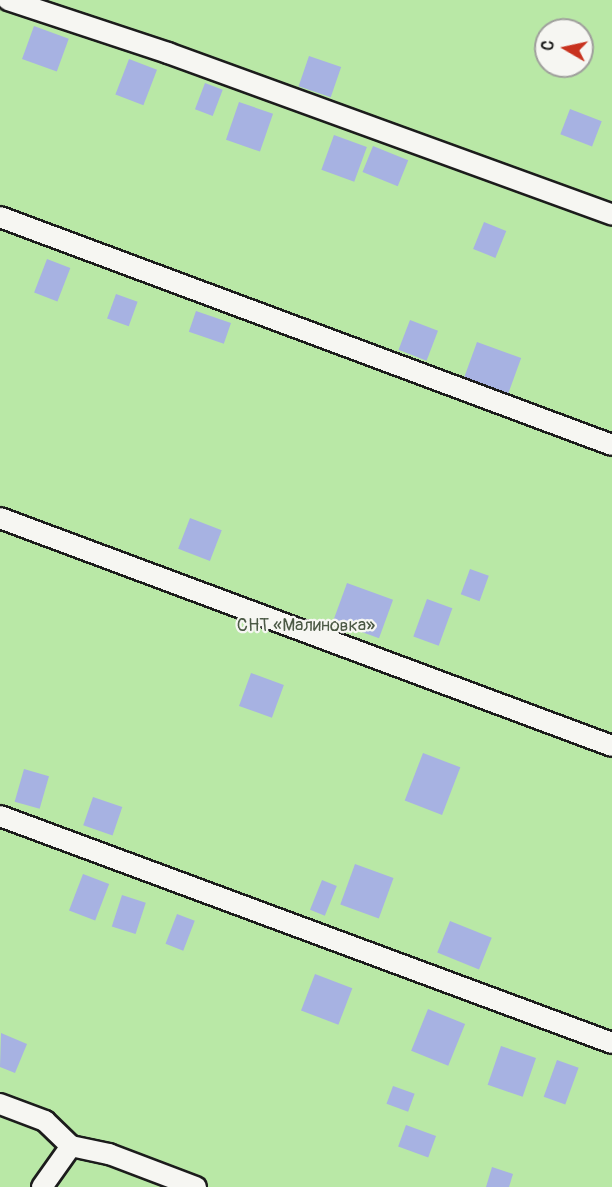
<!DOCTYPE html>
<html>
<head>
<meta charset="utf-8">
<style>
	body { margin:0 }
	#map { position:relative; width:612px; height:1187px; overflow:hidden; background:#f6f6f2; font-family:Pangolin,sans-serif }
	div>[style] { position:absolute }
	.green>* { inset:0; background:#b9e8a6 }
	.building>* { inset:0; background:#a7b2e2; transform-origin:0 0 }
	.roads { filter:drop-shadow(2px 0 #1c1c1c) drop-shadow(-2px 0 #1c1c1c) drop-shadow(0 2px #1c1c1c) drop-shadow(0 -2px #1c1c1c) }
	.minor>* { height:20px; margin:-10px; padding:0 10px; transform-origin:10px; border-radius:10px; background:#f6f6f2 }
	span { translate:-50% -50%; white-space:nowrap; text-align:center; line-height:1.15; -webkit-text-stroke:4.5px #f6f6f2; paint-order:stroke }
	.park-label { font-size:18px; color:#4b5945 }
	.north { position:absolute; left:534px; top:18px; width:60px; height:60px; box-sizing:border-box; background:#f6f6f2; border:2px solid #9f9f9c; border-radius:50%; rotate:279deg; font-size:16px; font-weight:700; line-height:24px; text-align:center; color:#1c1c1c }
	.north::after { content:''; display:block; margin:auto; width:21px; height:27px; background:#c8321e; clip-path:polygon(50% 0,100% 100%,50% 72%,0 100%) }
</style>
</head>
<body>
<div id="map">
	<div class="green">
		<div style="clip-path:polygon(evenodd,0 0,612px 0,612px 1187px,0 1187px,0 0,546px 30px,582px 30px,582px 66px,546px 66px,546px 30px)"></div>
	</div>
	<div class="building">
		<div style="left:34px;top:26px;width:37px;height:35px;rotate:20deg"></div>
		<div style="left:309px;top:56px;width:34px;height:32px;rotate:19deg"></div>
		<div style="left:129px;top:59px;width:30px;height:38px;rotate:21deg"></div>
		<div style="left:205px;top:83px;width:19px;height:28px;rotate:21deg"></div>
		<div style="left:239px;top:102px;width:36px;height:40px;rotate:19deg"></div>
		<div style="left:570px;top:109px;width:34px;height:27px;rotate:21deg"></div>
		<div style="left:334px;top:135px;width:35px;height:37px;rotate:20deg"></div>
		<div style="left:373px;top:146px;width:38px;height:28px;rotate:22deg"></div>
		<div style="left:484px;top:222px;width:24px;height:29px;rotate:22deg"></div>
		<div style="left:47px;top:259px;width:25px;height:36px;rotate:21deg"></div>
		<div style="left:116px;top:294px;width:23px;height:26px;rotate:20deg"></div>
		<div style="left:196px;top:311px;width:37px;height:22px;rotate:19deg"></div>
		<div style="left:410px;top:320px;width:30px;height:32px;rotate:21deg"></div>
		<div style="left:477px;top:342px;width:47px;height:39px;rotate:20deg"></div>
		<div style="left:190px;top:518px;width:34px;height:33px;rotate:21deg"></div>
		<div style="left:470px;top:569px;width:20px;height:27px;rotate:20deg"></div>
		<div style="left:347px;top:583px;width:49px;height:41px;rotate:20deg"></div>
		<div style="left:427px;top:599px;width:27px;height:40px;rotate:20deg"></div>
		<div style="left:251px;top:673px;width:35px;height:35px;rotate:20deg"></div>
		<div style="left:423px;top:753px;width:40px;height:51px;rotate:21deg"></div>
		<div style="left:24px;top:769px;width:26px;height:34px;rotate:16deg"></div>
		<div style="left:93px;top:797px;width:31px;height:30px;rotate:19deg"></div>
		<div style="left:355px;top:864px;width:41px;height:43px;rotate:20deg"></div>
		<div style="left:83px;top:874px;width:28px;height:39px;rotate:21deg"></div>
		<div style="left:322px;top:880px;width:16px;height:32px;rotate:22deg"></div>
		<div style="left:122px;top:895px;width:25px;height:33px;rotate:18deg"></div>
		<div style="left:177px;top:914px;width:19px;height:32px;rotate:21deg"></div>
		<div style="left:450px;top:921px;width:45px;height:34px;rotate:22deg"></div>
		<div style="left:315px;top:974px;width:40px;height:39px;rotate:21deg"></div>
		<div style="left:428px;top:1009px;width:40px;height:45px;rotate:22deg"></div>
		<div style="clip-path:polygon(1px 1033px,27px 1044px,15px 1073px,0 1067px)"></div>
		<div style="left:501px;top:1046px;width:37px;height:41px;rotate:19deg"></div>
		<div style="left:557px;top:1060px;width:23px;height:39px;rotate:20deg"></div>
		<div style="left:393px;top:1086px;width:23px;height:19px;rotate:20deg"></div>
		<div style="left:406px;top:1125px;width:32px;height:23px;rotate:20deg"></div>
		<div style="clip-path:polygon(492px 1167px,513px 1174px,509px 1187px,486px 1187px)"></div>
	</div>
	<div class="roads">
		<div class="minor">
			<div style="left:8px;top:0;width:169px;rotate:18.3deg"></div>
			<div style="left:168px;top:53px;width:473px;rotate:20deg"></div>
			<div style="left:0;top:217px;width:653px;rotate:20.43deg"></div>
			<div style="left:0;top:518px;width:653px;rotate:20.43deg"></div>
			<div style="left:0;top:816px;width:653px;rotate:20.35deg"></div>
			<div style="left:0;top:1104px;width:48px;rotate:20.7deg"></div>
			<div style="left:45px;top:1121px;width:36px;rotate:44deg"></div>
			<div style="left:42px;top:1187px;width:50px;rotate:-54.7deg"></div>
			<div style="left:71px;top:1146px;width:39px;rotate:12deg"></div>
			<div style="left:109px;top:1154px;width:93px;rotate:20.8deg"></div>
		</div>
	</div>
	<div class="park-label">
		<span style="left:306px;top:626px">СНТ «Малиновка»</span>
	</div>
	<div class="north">С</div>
</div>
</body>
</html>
